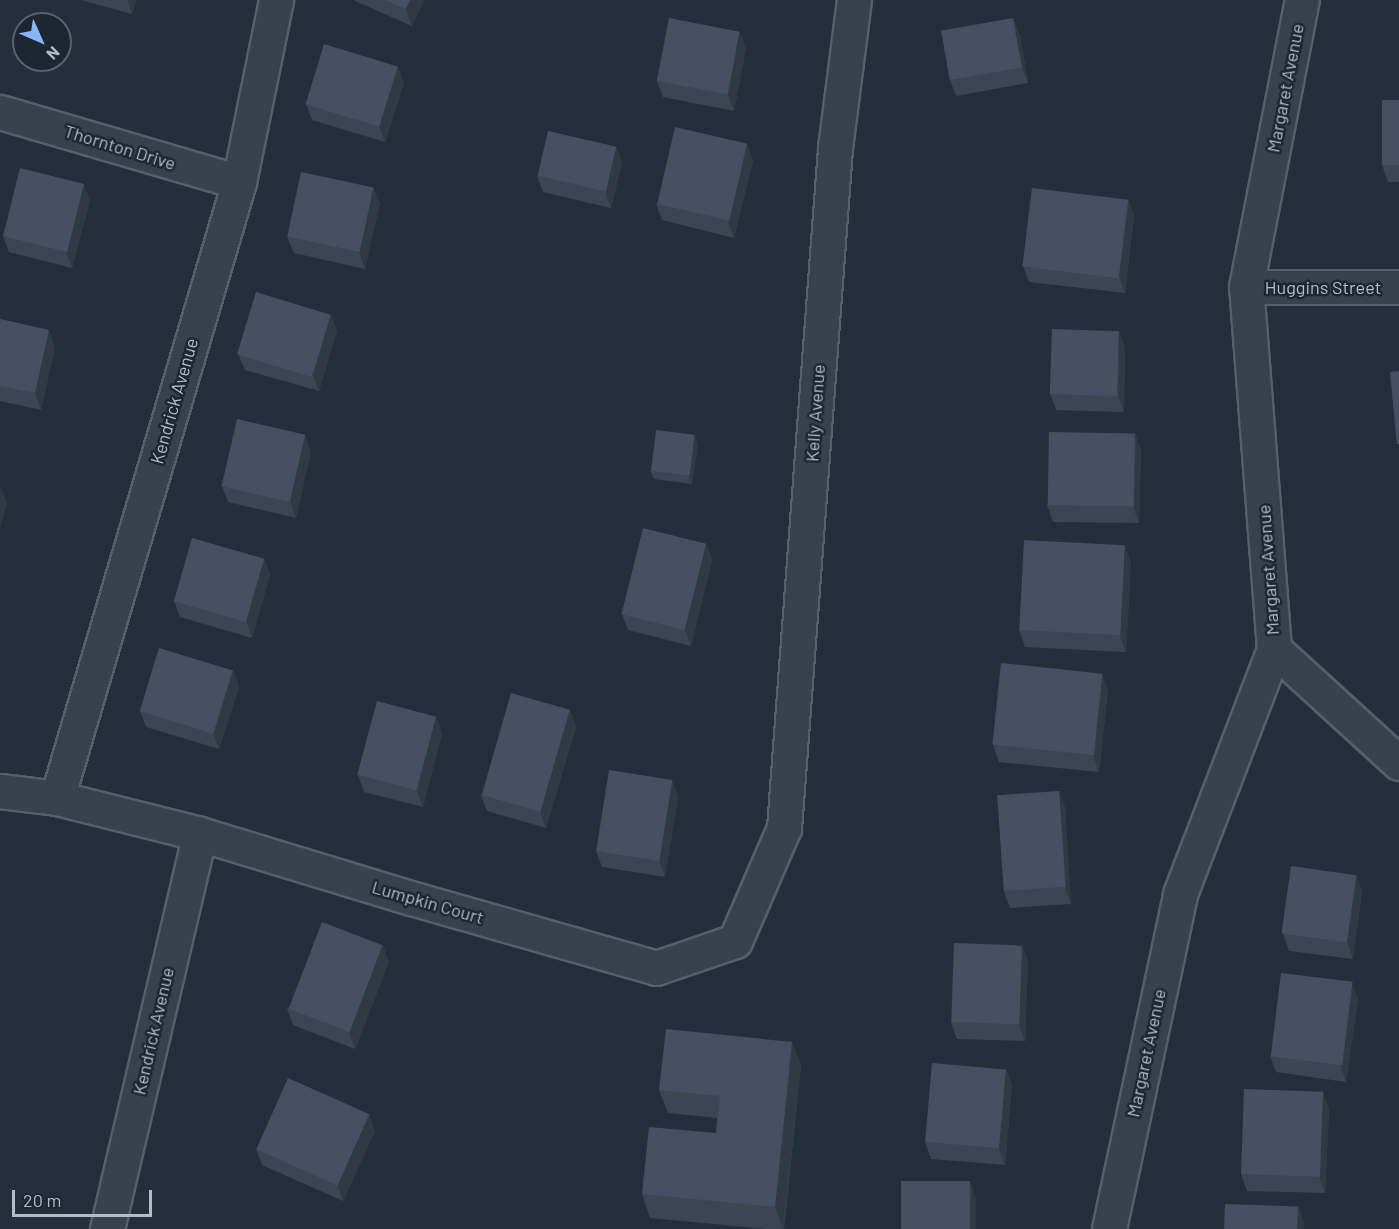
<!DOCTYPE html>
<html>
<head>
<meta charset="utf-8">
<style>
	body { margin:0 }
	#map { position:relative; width:1399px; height:1229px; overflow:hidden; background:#242f3e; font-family:Barlow,sans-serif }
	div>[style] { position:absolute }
	.roads { filter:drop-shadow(2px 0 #565f6c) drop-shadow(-2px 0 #565f6c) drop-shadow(0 2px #565f6c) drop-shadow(0 -2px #565f6c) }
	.street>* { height:33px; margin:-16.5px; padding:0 16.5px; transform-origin:16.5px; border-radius:16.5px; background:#38414e }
	.wall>* { inset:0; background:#3b4654 }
	.shaded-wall>* { inset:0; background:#303945 }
	.building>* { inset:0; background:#455162; transform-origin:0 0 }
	span { translate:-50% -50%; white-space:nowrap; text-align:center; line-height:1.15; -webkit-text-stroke:5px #1d2633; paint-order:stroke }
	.street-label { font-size:18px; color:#b4bcc9 }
	.north { position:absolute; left:12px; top:12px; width:60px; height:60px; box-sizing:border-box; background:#1d2633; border:2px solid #59626f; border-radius:50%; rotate:135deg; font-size:16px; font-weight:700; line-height:24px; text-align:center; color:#b4bcc9 }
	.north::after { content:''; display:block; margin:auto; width:21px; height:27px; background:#8ab4f8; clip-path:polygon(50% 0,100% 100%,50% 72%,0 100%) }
	.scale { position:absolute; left:12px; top:1190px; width:140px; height:27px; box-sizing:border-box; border:3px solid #b4bcc9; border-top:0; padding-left:8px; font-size:18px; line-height:21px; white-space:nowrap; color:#b4bcc9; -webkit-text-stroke:4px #1d2633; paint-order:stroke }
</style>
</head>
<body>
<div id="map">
	<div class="roads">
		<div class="street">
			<div style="left:0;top:112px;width:249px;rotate:16.3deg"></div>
			<div style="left:1246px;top:287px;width:153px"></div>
			<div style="left:1274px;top:649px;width:169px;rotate:42.4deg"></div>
			<div style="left:0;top:791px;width:57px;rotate:7deg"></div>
			<div style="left:57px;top:798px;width:147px;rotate:14.1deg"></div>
			<div style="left:200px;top:834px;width:220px;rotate:16.9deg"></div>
			<div style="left:411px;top:898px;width:255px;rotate:15.9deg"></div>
			<div style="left:656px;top:968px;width:83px;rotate:-18.9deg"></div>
			<div style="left:735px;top:941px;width:123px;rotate:-66.6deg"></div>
			<div style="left:784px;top:828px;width:682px;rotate:-85.71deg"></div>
			<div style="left:835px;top:148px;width:149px;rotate:-82.7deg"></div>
			<div style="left:57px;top:798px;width:642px;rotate:-73.54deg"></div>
			<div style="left:239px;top:182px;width:186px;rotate:-78.5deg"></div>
			<div style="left:107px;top:1229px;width:406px;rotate:-76.8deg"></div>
			<div style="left:1109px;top:1229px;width:342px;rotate:-78deg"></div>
			<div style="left:1180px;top:894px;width:262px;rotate:-69deg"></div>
			<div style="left:1274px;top:649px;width:363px;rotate:-94.4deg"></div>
			<div style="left:1246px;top:287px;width:292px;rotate:-79deg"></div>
		</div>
	</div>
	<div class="wall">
		<div style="clip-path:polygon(81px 0,136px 0,132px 14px)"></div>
		<div style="clip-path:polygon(353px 0,424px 0,412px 26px)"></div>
		<div style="clip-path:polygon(1020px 35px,1028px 83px,956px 96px,950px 80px)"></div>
		<div style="clip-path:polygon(746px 48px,734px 111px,663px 97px,657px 81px)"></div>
		<div style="clip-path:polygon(398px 67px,404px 83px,385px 142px,312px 120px,306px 104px)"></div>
		<div style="clip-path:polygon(1399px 100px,1399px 182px,1388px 182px,1382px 165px)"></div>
		<div style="clip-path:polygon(616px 147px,622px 163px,611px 208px,543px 192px,537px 176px)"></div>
		<div style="clip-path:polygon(753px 161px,734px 238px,662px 220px,656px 204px)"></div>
		<div style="clip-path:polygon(373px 187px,380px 203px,365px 269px,294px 253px,287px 237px)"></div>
		<div style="clip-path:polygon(1128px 199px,1134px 216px,1125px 293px,1029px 282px,1023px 266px)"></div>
		<div style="clip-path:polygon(90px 201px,72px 268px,9px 252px,3px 236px)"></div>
		<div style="clip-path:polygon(331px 315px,337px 331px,319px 391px,245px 370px,238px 354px)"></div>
		<div style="clip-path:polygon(0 319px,55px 347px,41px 410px,0 401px)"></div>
		<div style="clip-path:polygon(1125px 347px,1124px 412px,1056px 410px,1050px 394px)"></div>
		<div style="clip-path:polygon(1135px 434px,1141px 450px,1139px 523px,1053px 522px,1047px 505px)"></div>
		<div style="clip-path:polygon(698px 444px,692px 484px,654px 479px,650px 471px)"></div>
		<div style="clip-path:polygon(311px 451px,296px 518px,228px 502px,222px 486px)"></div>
		<div style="clip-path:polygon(706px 544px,712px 560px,691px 646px,628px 630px,622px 614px)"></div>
		<div style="clip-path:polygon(264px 559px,270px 575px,252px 638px,180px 617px,174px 601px)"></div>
		<div style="clip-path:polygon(1131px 562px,1126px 652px,1025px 647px,1019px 630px)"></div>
		<div style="clip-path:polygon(233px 670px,239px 687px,219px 749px,146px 727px,140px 711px)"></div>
		<div style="clip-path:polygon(1102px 674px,1108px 690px,1099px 772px,999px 762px,993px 745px)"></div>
		<div style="clip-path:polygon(570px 710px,576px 727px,546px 828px,487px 811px,481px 795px)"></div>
		<div style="clip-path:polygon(436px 717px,442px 733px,423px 807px,364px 792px,358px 775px)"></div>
		<div style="clip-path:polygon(672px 780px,678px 797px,665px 877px,602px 867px,596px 851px)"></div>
		<div style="clip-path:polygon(1059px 791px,1065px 808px,1071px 904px,1010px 908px,1004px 892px)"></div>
		<div style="clip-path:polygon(1356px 875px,1362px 891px,1353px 959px,1289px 951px,1283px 934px)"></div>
		<div style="clip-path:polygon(1022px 945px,1028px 961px,1025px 1041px,957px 1039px,951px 1022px)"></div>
		<div style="clip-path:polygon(389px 962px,355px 1049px,293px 1025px,287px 1008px)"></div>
		<div style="clip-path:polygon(1358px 999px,1346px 1082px,1276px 1072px,1270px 1056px)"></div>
		<div style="clip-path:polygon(801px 1065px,784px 1229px,768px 1229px,650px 1218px,642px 1194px,716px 1133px,717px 1118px,668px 1113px,659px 1090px)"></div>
		<div style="clip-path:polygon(1006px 1069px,1012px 1085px,1005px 1165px,931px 1159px,925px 1142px)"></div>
		<div style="clip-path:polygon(1323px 1092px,1329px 1109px,1325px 1193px,1247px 1191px,1241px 1174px)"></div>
		<div style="clip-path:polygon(375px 1131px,343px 1201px,262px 1165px,256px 1149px)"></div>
	</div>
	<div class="shaded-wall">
		<div style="clip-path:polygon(127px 0,136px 0,132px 14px)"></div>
		<div style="clip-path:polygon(410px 0,424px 0,412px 26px,406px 9px)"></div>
		<div style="clip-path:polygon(1013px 18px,1020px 35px,1028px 83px,1022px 67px)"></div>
		<div style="clip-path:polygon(740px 32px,746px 48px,734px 111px,728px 94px)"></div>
		<div style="clip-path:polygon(398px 67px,404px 83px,385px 142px,379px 126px)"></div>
		<div style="clip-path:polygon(747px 144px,753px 161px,734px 238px,728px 221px)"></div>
		<div style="clip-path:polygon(616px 147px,622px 163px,611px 208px,605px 191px)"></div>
		<div style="clip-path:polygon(84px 184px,90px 201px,72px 268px,66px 252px)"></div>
		<div style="clip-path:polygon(373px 187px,380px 203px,365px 269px,359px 252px)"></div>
		<div style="clip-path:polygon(1128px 199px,1134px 216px,1125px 293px,1119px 276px)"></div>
		<div style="clip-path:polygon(331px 315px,337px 331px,319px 391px,313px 375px)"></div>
		<div style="clip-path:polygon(49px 330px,55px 347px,41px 410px,35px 393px)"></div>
		<div style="clip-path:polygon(1119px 331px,1125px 347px,1124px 412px,1118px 395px)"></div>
		<div style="clip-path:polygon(1135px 434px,1141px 450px,1139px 523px,1133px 507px)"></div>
		<div style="clip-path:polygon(305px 435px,311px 451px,296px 518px,290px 501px)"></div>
		<div style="clip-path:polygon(695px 435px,698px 444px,692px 484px,689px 476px)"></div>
		<div style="clip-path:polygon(1px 486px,7px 503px,0 529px,0 490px)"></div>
		<div style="clip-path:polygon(706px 544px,712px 560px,691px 646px,685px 630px)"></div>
		<div style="clip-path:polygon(1125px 546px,1131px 562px,1126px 652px,1120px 636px)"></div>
		<div style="clip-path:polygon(264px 559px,270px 575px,252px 638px,246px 621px)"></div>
		<div style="clip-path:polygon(233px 670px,239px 687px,219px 749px,213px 733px)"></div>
		<div style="clip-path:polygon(1102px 674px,1108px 690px,1099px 772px,1093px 755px)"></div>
		<div style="clip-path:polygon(570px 710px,576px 727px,546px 828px,540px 812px)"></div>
		<div style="clip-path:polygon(436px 717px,442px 733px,423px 807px,417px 791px)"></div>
		<div style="clip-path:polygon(672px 780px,678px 797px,665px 877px,659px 861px)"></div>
		<div style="clip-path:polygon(1059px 791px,1065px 808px,1071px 904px,1065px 887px)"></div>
		<div style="clip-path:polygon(1356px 875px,1362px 891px,1353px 959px,1347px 942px)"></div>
		<div style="clip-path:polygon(383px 945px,389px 962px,355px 1049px,349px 1032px)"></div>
		<div style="clip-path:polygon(1022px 945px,1028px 961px,1025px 1041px,1019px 1025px)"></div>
		<div style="clip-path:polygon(1352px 982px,1358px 999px,1346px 1082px,1340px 1065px)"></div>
		<div style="clip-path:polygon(792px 1042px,801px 1065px,783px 1229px,775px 1207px)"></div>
		<div style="clip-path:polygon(1006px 1069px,1012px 1085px,1005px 1165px,999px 1149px)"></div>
		<div style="clip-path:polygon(1323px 1092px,1329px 1109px,1325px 1193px,1319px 1177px)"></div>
		<div style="clip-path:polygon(369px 1114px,375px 1131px,343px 1201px,337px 1184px)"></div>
		<div style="clip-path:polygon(970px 1181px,976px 1197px,976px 1229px,970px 1229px)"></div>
		<div style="clip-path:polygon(1298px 1206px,1304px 1222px,1304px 1229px,1297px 1229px)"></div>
	</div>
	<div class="building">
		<div style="clip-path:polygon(385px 0,410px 0,406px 9px)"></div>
		<div style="left:669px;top:18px;width:72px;height:64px;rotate:11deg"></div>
		<div style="left:1013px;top:18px;width:50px;height:73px;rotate:80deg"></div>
		<div style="left:324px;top:44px;width:77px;height:63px;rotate:17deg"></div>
		<div style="left:1382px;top:100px;width:17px;height:65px"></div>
		<div style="left:675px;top:127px;width:74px;height:79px;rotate:13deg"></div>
		<div style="left:548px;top:131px;width:70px;height:46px;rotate:13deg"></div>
		<div style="left:20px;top:168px;width:66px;height:70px;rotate:14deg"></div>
		<div style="left:301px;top:172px;width:74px;height:66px;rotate:12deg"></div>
		<div style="left:1032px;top:188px;width:97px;height:79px;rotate:7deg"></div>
		<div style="left:256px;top:292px;width:78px;height:65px;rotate:17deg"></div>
		<div style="clip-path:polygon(0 319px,49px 330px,35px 393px,0 386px)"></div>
		<div style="left:1052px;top:329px;width:67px;height:65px;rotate:2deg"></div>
		<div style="clip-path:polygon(1399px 371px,1399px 444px,1397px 444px,1390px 372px)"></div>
		<div style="left:237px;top:419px;width:70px;height:69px;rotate:13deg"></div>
		<div style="left:656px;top:430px;width:39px;height:41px;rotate:7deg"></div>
		<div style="left:1049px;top:432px;width:86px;height:73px;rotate:1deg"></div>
		<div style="left:643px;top:528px;width:65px;height:89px;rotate:14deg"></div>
		<div style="left:192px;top:538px;width:75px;height:66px;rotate:16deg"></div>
		<div style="left:1024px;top:540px;width:101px;height:90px;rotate:3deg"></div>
		<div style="left:159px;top:648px;width:77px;height:66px;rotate:17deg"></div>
		<div style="left:1001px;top:663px;width:102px;height:82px;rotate:6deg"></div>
		<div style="left:511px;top:693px;width:61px;height:106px;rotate:16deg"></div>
		<div style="left:377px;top:701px;width:61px;height:76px;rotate:15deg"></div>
		<div style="left:609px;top:770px;width:64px;height:82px;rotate:9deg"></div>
		<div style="left:1059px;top:791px;width:96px;height:62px;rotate:86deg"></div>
		<div style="left:1291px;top:866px;width:66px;height:68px;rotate:8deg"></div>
		<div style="left:322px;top:922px;width:65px;height:93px;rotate:21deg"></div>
		<div style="left:954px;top:943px;width:68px;height:79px;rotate:2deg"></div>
		<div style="left:1281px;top:973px;width:72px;height:84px;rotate:7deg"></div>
		<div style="clip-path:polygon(666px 1029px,792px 1042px,775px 1207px,642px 1194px,649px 1127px,716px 1133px,720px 1096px,659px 1090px)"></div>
		<div style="left:932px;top:1063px;width:74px;height:79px;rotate:5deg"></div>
		<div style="left:288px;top:1078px;width:89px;height:78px;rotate:24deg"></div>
		<div style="left:1244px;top:1089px;width:79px;height:85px;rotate:2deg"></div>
		<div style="left:970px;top:1181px;width:48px;height:69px;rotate:90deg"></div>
		<div style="left:1225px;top:1204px;width:73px;height:25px;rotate:2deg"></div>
	</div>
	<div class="street-label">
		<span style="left:1285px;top:88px;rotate:-79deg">Margaret Avenue</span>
		<span style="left:120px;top:147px;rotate:17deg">Thornton Drive</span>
		<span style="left:1323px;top:287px">Huggins Street</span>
		<span style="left:174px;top:401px;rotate:-74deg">Kendrick Avenue</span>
		<span style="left:815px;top:413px;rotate:-86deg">Kelly Avenue</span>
		<span style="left:1268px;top:570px;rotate:-94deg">Margaret Avenue</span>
		<span style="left:428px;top:902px;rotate:16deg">Lumpkin Court</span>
		<span style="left:153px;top:1031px;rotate:-77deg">Kendrick Avenue</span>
		<span style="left:1146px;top:1053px;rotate:-78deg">Margaret Avenue</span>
	</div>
	<div class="north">N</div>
	<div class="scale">20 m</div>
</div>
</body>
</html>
